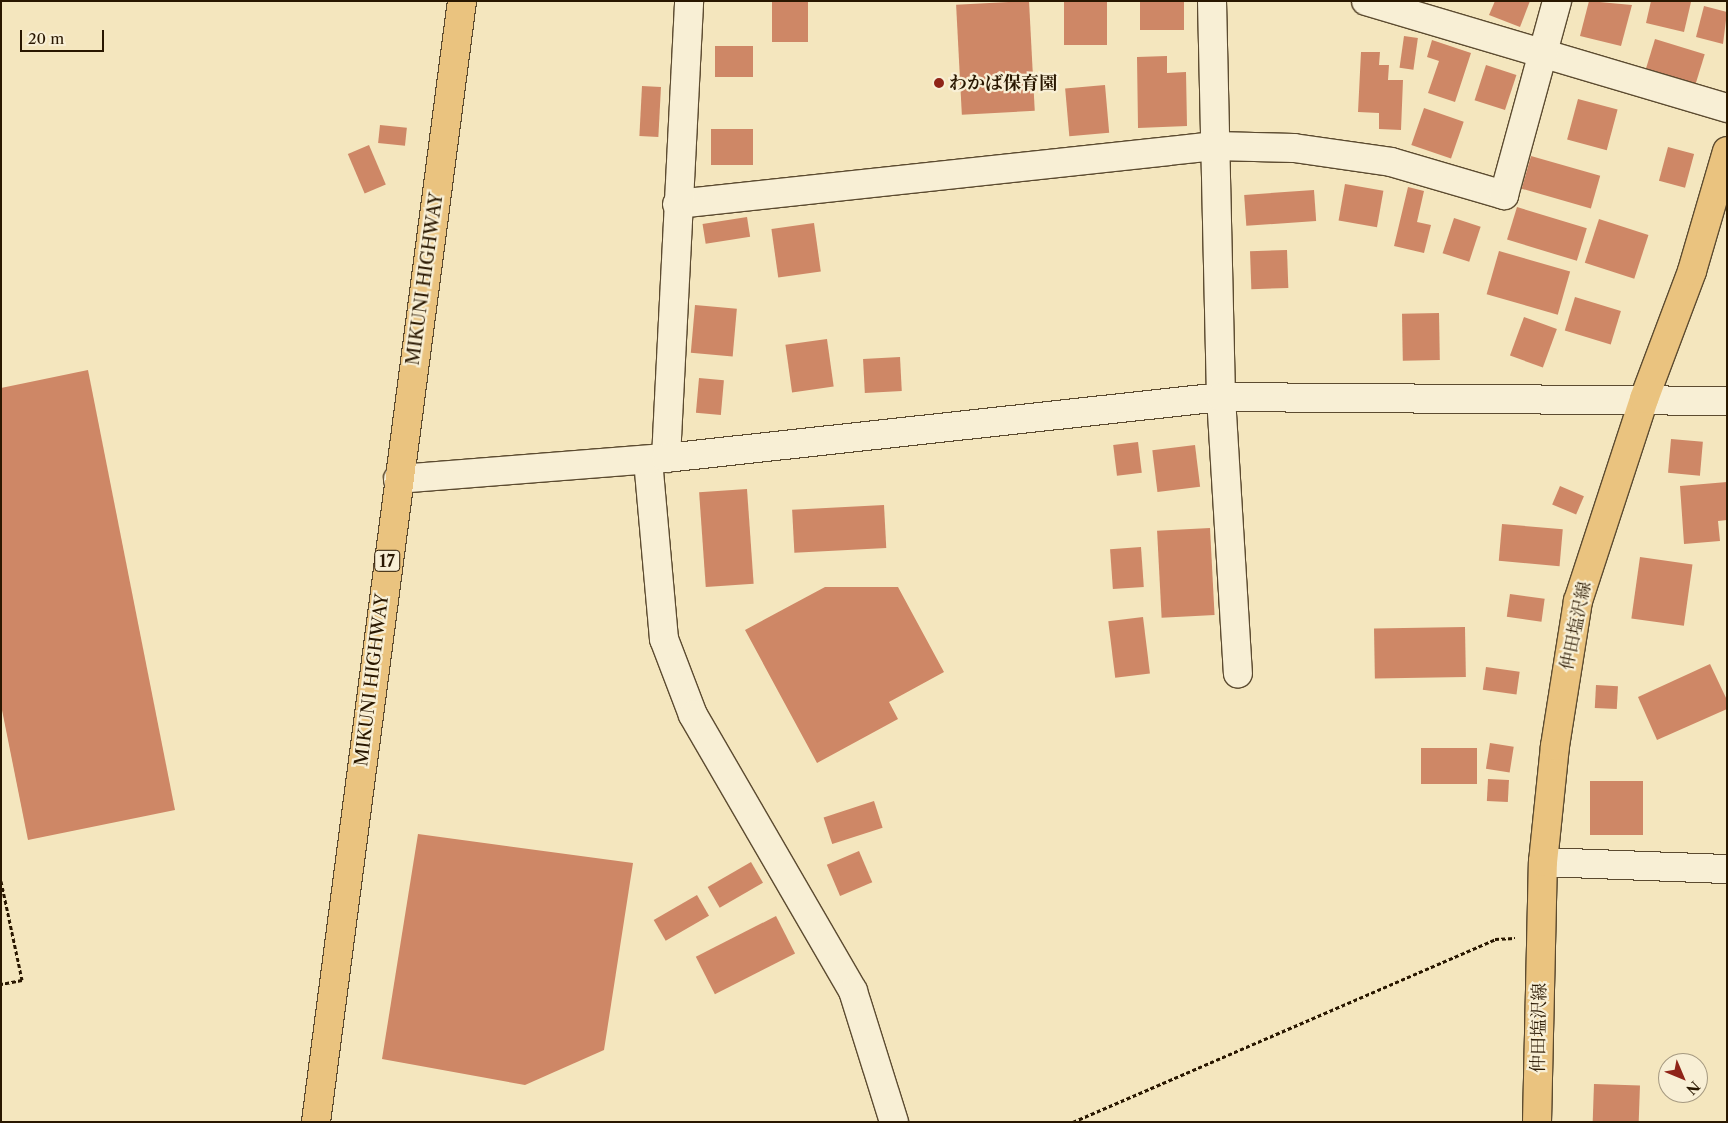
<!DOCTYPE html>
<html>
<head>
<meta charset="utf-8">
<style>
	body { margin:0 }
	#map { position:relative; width:1728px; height:1123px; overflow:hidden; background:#f4e6be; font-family:"Libre Caslon Text","Noto Serif JP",serif }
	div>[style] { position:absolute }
	.building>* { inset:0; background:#ce8766; transform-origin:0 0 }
	.path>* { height:3px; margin-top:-1.5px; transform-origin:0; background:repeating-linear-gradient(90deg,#291700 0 4px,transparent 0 6.5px) }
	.roads { filter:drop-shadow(1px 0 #5c4b30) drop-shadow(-1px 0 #5c4b30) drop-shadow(0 1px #5c4b30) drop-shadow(0 -1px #5c4b30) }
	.minor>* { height:28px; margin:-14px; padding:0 14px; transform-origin:14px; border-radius:14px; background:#f8efd5 }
	.major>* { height:28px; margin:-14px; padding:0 14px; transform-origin:14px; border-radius:14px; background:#eac37f }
	.highway>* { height:28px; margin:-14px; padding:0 14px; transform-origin:14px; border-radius:14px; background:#eac37f }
	.dots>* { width:14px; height:14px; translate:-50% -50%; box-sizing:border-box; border:2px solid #f8efd5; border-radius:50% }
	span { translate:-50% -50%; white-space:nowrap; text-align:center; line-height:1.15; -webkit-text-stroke:4.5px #f8efd5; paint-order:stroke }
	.shield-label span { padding:1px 4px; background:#f8efd5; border:1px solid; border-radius:4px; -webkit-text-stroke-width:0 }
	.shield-label { font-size:16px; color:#291700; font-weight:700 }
	.poi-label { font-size:18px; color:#291700; font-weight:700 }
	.left { translate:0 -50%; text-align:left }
	.street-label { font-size:18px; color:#291700 }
	.frame { position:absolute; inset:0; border:2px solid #291700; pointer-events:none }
	.north { position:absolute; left:1658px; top:1053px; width:50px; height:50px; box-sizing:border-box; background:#f8efd5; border:1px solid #a59980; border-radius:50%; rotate:135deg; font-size:14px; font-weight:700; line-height:20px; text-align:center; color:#291700 }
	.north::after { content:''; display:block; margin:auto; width:18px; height:22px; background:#8f2418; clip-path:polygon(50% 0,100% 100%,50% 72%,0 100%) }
	.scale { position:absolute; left:20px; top:30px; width:84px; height:22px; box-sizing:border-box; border:2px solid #291700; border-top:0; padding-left:6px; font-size:15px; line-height:18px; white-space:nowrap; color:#291700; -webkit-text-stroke:4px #f8efd5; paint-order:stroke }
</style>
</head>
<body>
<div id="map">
	<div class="building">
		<div style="left:772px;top:1px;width:36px;height:41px"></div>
		<div style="left:1029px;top:1px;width:110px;height:73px;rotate:87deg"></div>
		<div style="left:1064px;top:1px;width:43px;height:44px"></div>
		<div style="left:1140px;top:1px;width:44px;height:29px"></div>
		<div style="clip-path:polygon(1495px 1px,1530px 1px,1520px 27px,1489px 15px)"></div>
		<div style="clip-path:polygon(1589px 1px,1632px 5px,1621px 46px,1580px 36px)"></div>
		<div style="clip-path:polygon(1651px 1px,1691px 2px,1684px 32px,1646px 23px)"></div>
		<div style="clip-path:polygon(1704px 6px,1727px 12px,1723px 44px,1696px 37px)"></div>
		<div style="left:1404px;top:36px;width:14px;height:32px;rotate:8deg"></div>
		<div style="left:1655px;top:39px;width:52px;height:31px;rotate:17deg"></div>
		<div style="clip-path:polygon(1432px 40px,1471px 53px,1455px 102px,1428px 93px,1439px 61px,1427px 57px)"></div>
		<div style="left:753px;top:46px;width:31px;height:38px;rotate:90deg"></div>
		<div style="clip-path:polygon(1361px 52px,1380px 52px,1379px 65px,1389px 65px,1388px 80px,1403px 80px,1401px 130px,1379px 129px,1379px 113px,1358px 112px)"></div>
		<div style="clip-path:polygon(1167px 56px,1167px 73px,1186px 72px,1187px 126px,1138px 128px,1137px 57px)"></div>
		<div style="left:1486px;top:65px;width:32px;height:37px;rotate:18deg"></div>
		<div style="left:1105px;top:85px;width:48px;height:40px;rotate:85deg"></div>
		<div style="left:642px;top:86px;width:19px;height:50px;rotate:3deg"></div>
		<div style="left:1578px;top:99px;width:41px;height:42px;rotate:15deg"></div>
		<div style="left:1424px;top:108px;width:42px;height:39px;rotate:19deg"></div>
		<div style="left:380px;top:125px;width:27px;height:18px;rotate:6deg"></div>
		<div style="left:711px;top:129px;width:42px;height:36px"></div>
		<div style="left:369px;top:145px;width:43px;height:23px;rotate:67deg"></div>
		<div style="left:1668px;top:147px;width:27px;height:35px;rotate:15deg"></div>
		<div style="left:1531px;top:156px;width:72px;height:34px;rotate:16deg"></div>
		<div style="left:1345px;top:184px;width:39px;height:37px;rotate:10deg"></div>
		<div style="clip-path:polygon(1408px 187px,1424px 191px,1417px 222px,1431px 225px,1424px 253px,1394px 246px)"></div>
		<div style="left:1314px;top:190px;width:31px;height:70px;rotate:86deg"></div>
		<div style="left:1517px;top:207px;width:73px;height:34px;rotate:17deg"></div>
		<div style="left:747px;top:217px;width:20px;height:45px;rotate:81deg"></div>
		<div style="left:1454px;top:218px;width:28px;height:37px;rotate:18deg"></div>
		<div style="left:1599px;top:219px;width:52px;height:46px;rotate:18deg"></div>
		<div style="left:814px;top:223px;width:49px;height:43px;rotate:82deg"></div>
		<div style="left:1287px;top:250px;width:38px;height:37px;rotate:88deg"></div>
		<div style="left:1499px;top:251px;width:74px;height:45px;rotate:16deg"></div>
		<div style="left:1575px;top:297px;width:48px;height:35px;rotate:17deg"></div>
		<div style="left:695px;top:305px;width:42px;height:48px;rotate:5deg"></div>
		<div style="left:1439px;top:313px;width:47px;height:37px;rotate:89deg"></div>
		<div style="left:1524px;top:317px;width:35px;height:41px;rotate:20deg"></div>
		<div style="left:827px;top:339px;width:48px;height:42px;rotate:82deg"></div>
		<div style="left:900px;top:357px;width:34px;height:37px;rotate:87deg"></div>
		<div style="clip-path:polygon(88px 370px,175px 810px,28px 840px,1px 705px,1px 388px)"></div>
		<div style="left:699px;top:378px;width:25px;height:35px;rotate:5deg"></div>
		<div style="left:1671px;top:439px;width:32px;height:34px;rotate:5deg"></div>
		<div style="left:1138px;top:442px;width:31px;height:25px;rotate:83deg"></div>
		<div style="left:1195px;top:445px;width:42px;height:43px;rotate:83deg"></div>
		<div style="clip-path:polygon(1727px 482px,1727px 520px,1718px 521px,1720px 541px,1684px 544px,1680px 486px)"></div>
		<div style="left:1560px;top:486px;width:26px;height:20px;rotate:23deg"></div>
		<div style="left:747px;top:489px;width:95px;height:48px;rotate:86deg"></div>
		<div style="left:884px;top:505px;width:43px;height:92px;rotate:87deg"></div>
		<div style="left:1502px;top:524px;width:61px;height:37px;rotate:5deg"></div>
		<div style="left:1210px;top:528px;width:87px;height:53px;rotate:87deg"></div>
		<div style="left:1141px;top:547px;width:40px;height:31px;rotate:86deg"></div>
		<div style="left:1640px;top:557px;width:53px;height:62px;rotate:8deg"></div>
		<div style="clip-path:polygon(825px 587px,898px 587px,944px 672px,889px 702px,898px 719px,817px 763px,745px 630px)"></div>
		<div style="left:1510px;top:594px;width:35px;height:23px;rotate:8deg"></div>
		<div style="left:1143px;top:617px;width:57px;height:35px;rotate:83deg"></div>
		<div style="left:1465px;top:627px;width:50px;height:91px;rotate:89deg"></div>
		<div style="clip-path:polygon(1710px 664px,1727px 700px,1727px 709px,1657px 740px,1638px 697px)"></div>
		<div style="left:1486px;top:667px;width:34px;height:23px;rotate:8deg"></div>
		<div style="left:1596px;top:685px;width:22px;height:23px;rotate:3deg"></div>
		<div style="left:1490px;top:743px;width:24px;height:26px;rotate:9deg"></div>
		<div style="left:1421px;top:748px;width:56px;height:36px"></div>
		<div style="left:1488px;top:779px;width:21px;height:22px;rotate:3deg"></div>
		<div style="left:1590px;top:781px;width:53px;height:54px"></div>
		<div style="left:874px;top:801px;width:28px;height:53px;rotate:72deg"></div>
		<div style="clip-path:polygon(418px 834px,633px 863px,604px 1050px,525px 1085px,382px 1059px)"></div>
		<div style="left:859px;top:851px;width:34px;height:35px;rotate:67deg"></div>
		<div style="left:751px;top:862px;width:24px;height:50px;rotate:60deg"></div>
		<div style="left:697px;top:895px;width:24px;height:50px;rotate:60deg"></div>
		<div style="left:776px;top:916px;width:42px;height:90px;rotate:63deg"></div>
		<div style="left:1594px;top:1084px;width:46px;height:38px;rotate:2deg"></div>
	</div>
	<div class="path">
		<div style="left:1px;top:881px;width:101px;rotate:78deg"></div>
		<div style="left:22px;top:980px;width:21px;rotate:169deg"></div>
		<div style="left:1073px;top:1122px;width:460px;rotate:-23.4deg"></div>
		<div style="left:1495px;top:939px;width:20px;rotate:-3deg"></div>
	</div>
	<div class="roads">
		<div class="minor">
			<div style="left:1212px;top:1px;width:396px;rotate:88.7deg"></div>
			<div style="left:1221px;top:397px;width:277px;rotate:86.5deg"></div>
			<div style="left:1366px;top:1px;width:377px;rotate:16.5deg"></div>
			<div style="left:677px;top:204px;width:541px;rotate:-6.15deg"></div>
			<div style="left:1215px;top:146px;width:79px;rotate:1.5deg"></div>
			<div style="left:1294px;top:148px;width:98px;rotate:8.2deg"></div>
			<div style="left:1391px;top:162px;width:118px;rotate:16.3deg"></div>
			<div style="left:1504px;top:195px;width:201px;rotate:-74.7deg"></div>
			<div style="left:666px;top:458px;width:458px;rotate:-87.1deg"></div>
			<div style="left:648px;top:460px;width:180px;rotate:84.9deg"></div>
			<div style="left:664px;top:639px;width:81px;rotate:69.1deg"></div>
			<div style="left:693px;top:715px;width:319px;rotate:59.9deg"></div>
			<div style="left:853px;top:991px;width:137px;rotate:72.6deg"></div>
			<div style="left:398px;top:479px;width:269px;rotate:-4.5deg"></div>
			<div style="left:666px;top:458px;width:558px;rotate:-6.27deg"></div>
			<div style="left:1221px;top:397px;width:506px;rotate:0.45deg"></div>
			<div style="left:1543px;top:862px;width:184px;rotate:2.2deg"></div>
		</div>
		<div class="major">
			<div style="left:1537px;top:1122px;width:260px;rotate:-88.7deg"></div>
			<div style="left:1543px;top:862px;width:117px;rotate:-84.1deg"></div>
			<div style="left:1555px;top:746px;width:147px;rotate:-81deg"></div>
			<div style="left:1578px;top:601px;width:213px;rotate:-71.9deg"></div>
			<div style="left:1644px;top:399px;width:137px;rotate:-69.4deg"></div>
			<div style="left:1692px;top:271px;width:125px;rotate:-73.7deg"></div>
		</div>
		<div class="highway">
			<div style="left:316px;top:1122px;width:1130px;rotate:-82.58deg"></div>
		</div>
	</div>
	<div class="dots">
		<div style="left:939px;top:83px;background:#8f2418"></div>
	</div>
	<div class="shield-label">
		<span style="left:387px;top:561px">17</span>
	</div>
	<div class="poi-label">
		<span class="left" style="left:949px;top:83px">わかば保育園</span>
	</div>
	<div class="street-label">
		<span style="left:425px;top:279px;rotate:-82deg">MIKUNI HIGHWAY</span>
		<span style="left:1576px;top:626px;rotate:-78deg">仲田塩沢線</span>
		<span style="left:372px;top:680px;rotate:-83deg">MIKUNI HIGHWAY</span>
		<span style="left:1539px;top:1028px;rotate:-89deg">仲田塩沢線</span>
	</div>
	<div class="frame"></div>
	<div class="north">N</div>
	<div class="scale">20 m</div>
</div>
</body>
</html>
